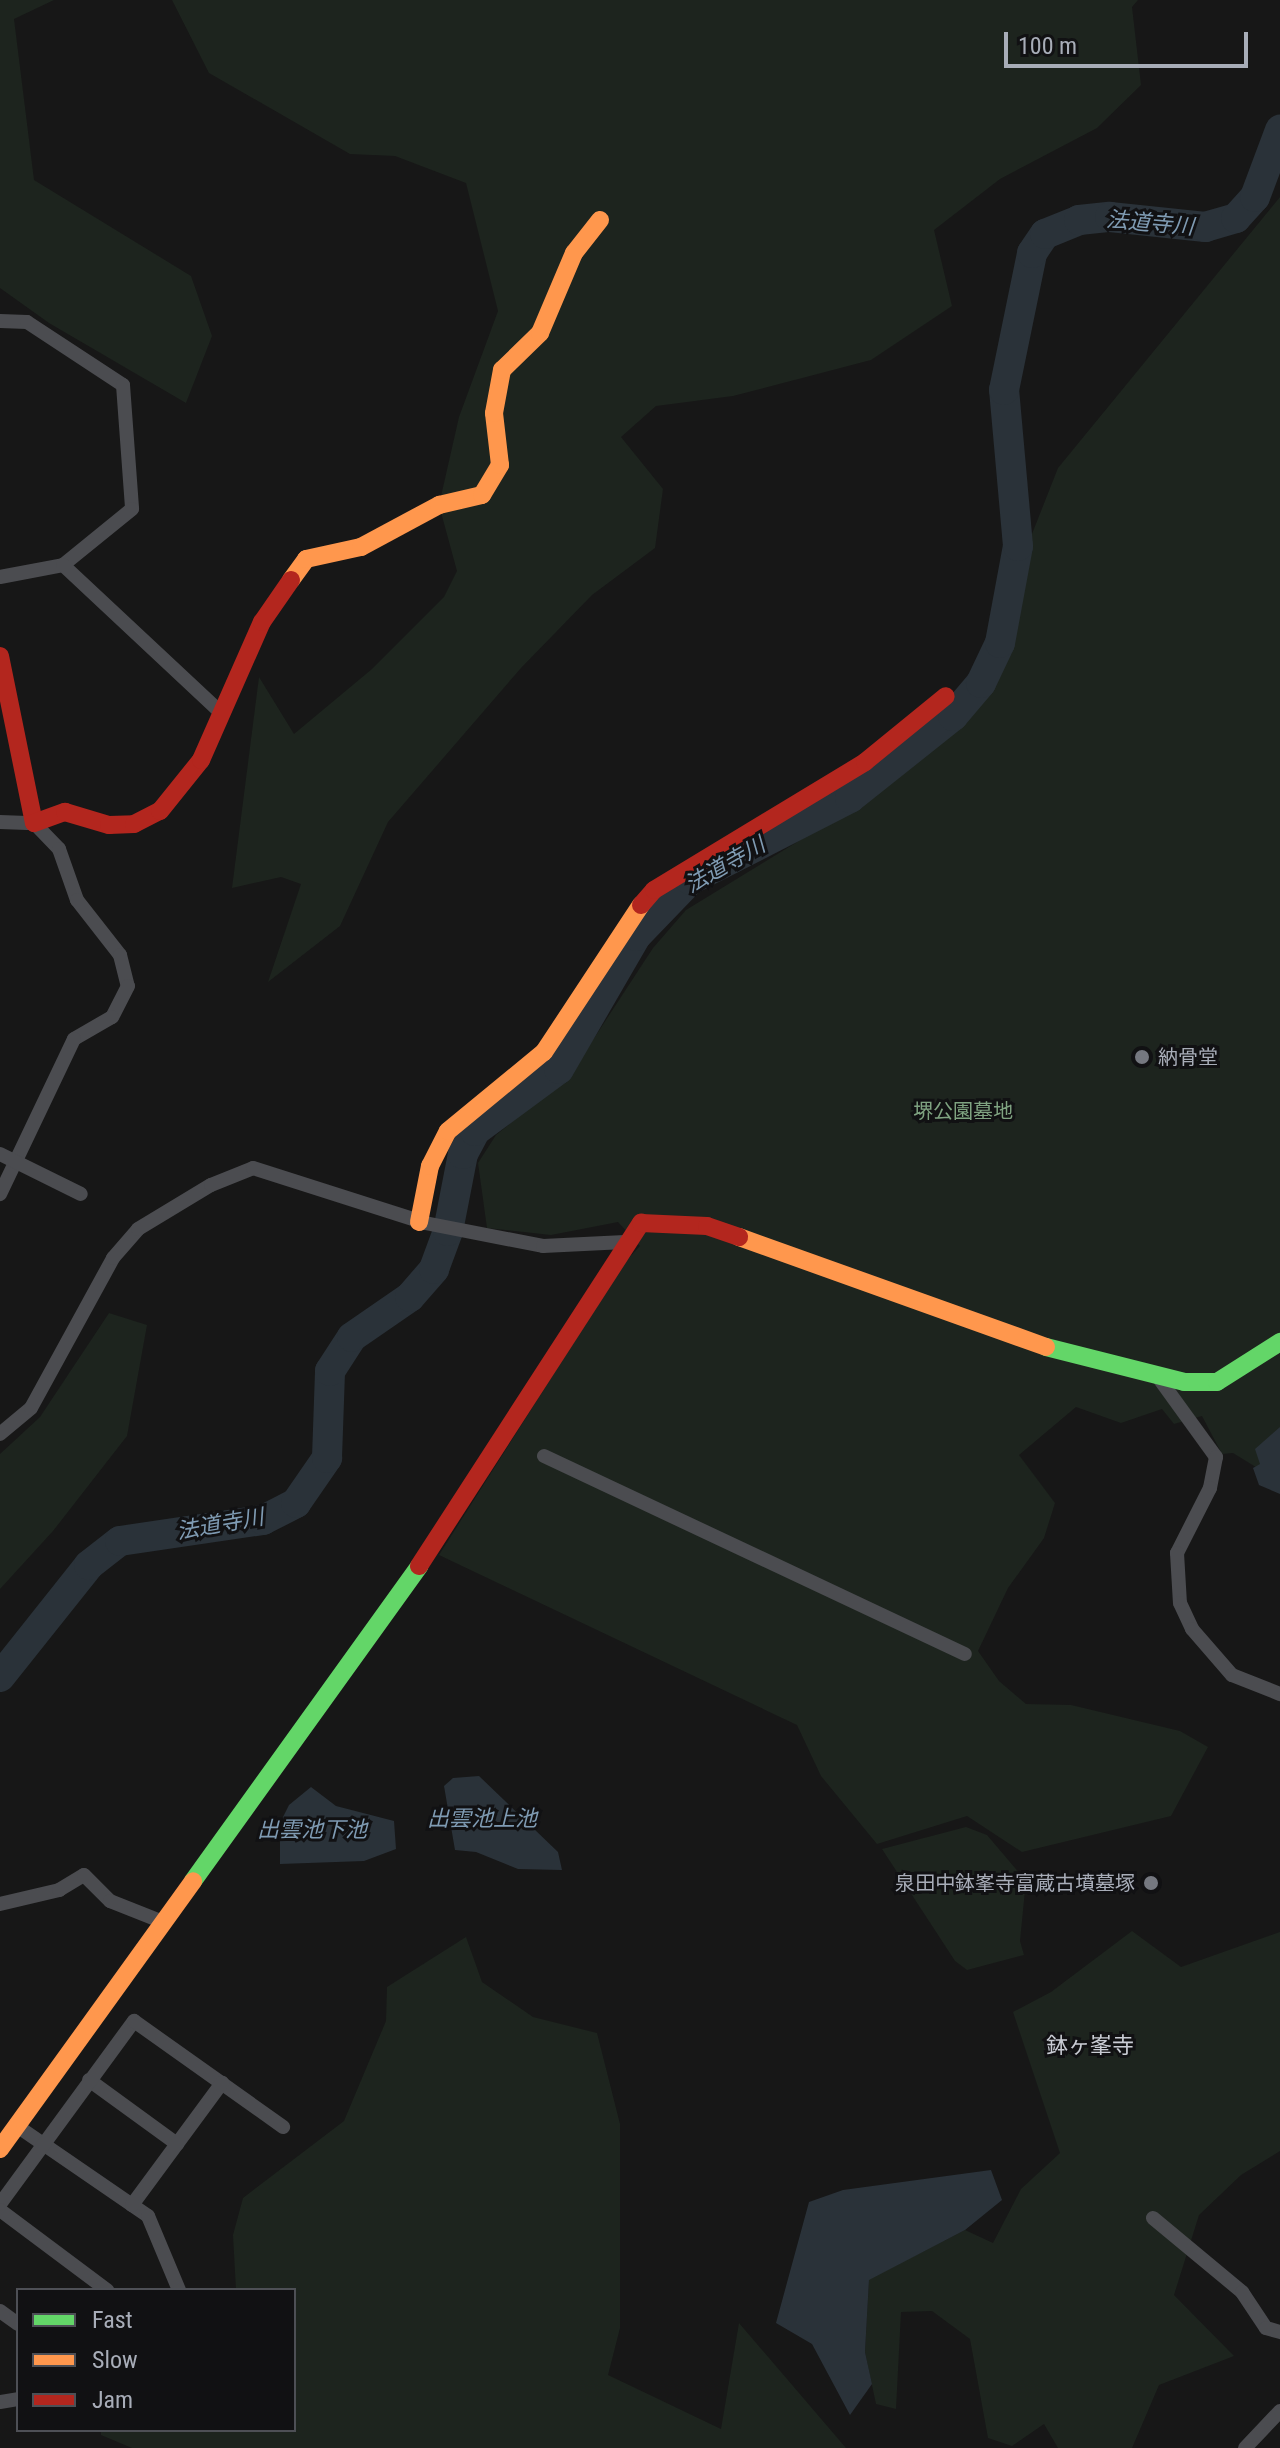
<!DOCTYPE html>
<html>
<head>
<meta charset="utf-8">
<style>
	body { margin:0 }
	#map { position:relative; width:1280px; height:2448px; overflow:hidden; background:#171717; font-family:"Roboto Condensed","Noto Sans JP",sans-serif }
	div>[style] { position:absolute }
	.green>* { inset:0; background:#1d241e }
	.water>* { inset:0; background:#2a3239 }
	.river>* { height:30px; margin:-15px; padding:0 15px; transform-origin:15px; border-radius:15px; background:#2a3239 }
	.street>* { height:14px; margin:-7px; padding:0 7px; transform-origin:7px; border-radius:7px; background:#4b4c50 }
	.fast>* { height:18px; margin:-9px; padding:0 9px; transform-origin:9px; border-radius:9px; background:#63d668 }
	.slow>* { height:18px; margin:-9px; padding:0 9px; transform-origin:9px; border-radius:9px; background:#ff974d }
	.jam>* { height:18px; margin:-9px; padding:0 9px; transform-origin:9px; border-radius:9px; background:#b3261e }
	.dots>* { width:22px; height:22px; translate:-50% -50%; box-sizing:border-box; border:4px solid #111113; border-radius:50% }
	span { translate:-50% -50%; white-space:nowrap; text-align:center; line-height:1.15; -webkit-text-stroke:6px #111113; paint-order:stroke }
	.poi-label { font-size:20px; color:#a8adb8 }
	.left { translate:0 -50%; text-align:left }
	.right { translate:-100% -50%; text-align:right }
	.park-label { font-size:20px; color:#7fa381 }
	.water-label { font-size:22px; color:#7f9bb3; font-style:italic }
	.neighbourhood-label { font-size:22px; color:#c9ccd4 }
	.legend { position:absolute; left:16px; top:2288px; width:280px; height:144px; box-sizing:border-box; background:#111113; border:2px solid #4d4f55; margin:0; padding:10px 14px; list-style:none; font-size:24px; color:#a8adb8 }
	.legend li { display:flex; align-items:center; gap:16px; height:40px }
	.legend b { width:40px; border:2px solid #4d4f55 }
	.scale { position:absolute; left:1004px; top:32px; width:244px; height:36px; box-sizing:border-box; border:4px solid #a8adb8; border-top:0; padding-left:10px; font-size:24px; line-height:28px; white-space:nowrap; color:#a8adb8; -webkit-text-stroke:6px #111113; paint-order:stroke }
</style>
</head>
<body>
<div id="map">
	<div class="green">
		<div style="clip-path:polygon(0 0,54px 0,14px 19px,34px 180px,191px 276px,212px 336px,186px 403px,49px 323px,0 288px)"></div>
		<div style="clip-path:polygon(172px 0,1138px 0,1132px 7px,1141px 85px,1097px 128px,1000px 179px,934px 230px,952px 306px,871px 360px,733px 396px,656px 406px,621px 437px,663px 489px,655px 548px,592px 595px,521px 668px,388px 822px,340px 926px,268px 982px,301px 884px,281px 877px,232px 888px,259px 677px,294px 734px,372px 669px,444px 597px,457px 571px,439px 505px,459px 417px,498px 311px,466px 183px,395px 156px,350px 154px,209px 73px)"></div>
		<div style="clip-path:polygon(1280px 197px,1280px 1482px,1233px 1453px,1222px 1454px,1202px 1416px,1174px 1424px,1162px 1409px,1121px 1423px,1076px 1407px,1019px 1455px,1055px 1503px,1044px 1538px,1008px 1588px,978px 1651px,999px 1681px,1026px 1704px,1071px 1705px,1180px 1731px,1208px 1747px,1171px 1816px,1022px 1852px,967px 1816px,877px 1844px,821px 1776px,797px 1725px,439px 1555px,624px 1263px,640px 1246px,618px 1222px,551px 1235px,487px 1228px,478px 1163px,496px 1135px,570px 1075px,653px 948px,686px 910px,872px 796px,960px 726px,1003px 643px,1030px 539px,1058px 468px)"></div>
		<div style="clip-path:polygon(109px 1313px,147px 1325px,127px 1436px,53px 1531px,0 1589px,0 1454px,40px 1417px)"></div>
		<div style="clip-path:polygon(966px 1827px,987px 1835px,1021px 1875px,1025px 1890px,1020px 1941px,1024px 1955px,967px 1970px,955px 1961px,882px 1849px)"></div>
		<div style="clip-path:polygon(1132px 1931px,1181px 1967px,1280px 1932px,1280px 2151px,1241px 2175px,1199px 2215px,1174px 2295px,1234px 2356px,1159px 2385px,1132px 2448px,1058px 2448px,1044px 2424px,1012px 2446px,988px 2438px,970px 2339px,932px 2311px,901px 2312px,896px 2409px,876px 2404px,865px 2352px,869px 2279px,965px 2230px,993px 2243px,1021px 2189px,1060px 2153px,1013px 2012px,1051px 1992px)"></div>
		<div style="clip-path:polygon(466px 1937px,482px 1982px,533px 2017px,597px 2033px,620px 2124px,620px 2328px,608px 2375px,721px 2429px,739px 2323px,846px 2448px,132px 2448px,101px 2435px,101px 2430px,294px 2430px,294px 2290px,236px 2290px,233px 2235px,243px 2198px,344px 2121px,386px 2021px,387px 1987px)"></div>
	</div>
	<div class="water">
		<div style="clip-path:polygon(1280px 1427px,1280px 1494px,1259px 1485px,1253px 1468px,1260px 1464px,1255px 1449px)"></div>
		<div style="clip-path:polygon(479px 1776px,558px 1852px,562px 1870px,518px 1869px,476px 1852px,455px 1850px,444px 1786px,453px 1778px)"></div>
		<div style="clip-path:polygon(311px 1787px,336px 1806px,394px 1821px,396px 1849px,364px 1861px,280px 1864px,280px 1823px,289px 1805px)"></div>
		<div style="clip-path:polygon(991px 2170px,1002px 2200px,965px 2230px,869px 2280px,865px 2352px,872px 2384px,850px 2415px,812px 2344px,776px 2323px,809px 2202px,843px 2190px)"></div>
	</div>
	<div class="river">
		<div style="left:0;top:1677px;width:143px;rotate:-51.5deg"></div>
		<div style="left:89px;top:1565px;width:39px;rotate:-38deg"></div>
		<div style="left:120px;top:1541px;width:145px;rotate:-8.4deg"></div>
		<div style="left:263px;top:1520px;width:37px;rotate:-27deg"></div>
		<div style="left:296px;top:1503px;width:55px;rotate:-55.4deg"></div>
		<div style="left:327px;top:1458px;width:87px;rotate:-88deg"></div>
		<div style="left:330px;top:1371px;width:40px;rotate:-57.1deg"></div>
		<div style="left:352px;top:1337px;width:70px;rotate:-34.6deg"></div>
		<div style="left:410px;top:1297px;width:37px;rotate:-49deg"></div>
		<div style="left:434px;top:1269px;width:40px;rotate:-69.8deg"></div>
		<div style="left:448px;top:1231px;width:78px;rotate:-79deg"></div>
		<div style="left:463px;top:1154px;width:26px;rotate:-62deg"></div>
		<div style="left:475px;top:1131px;width:104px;rotate:-36.4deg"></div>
		<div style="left:559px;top:1069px;width:154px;rotate:-59.9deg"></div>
		<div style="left:636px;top:936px;width:78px;rotate:-46deg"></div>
		<div style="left:690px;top:880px;width:180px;rotate:-27.1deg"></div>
		<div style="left:850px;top:798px;width:132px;rotate:-38.5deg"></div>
		<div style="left:953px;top:716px;width:43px;rotate:-49.7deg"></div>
		<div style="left:981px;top:683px;width:44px;rotate:-64.6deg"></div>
		<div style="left:1000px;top:643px;width:99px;rotate:-79.5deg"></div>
		<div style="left:1018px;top:546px;width:157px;rotate:-95.1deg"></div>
		<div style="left:1004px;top:390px;width:140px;rotate:-78.4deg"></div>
		<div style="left:1032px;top:253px;width:23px;rotate:-56deg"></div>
		<div style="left:1045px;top:234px;width:37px;rotate:-22deg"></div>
		<div style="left:1079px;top:220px;width:31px;rotate:-6deg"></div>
		<div style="left:1110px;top:217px;width:96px;rotate:6deg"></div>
		<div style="left:1205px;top:227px;width:32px;rotate:-16deg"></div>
		<div style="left:1236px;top:218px;width:28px;rotate:-48deg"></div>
		<div style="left:1255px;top:197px;width:72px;rotate:-69.5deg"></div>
	</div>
	<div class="street">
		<div style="left:0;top:321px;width:27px;rotate:2deg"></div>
		<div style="left:27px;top:322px;width:115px;rotate:33.3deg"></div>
		<div style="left:123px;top:385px;width:124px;rotate:85.8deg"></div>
		<div style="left:132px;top:509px;width:89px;rotate:140.9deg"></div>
		<div style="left:0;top:577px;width:64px;rotate:-10.8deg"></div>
		<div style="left:63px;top:565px;width:214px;rotate:43.1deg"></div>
		<div style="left:0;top:822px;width:34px;rotate:2deg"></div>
		<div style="left:34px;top:823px;width:36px;rotate:46deg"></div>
		<div style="left:59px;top:849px;width:54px;rotate:70.6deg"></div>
		<div style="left:77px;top:900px;width:70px;rotate:52deg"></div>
		<div style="left:120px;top:955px;width:32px;rotate:76deg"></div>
		<div style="left:128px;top:986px;width:35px;rotate:117deg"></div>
		<div style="left:112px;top:1017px;width:44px;rotate:149.9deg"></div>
		<div style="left:74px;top:1039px;width:172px;rotate:115.5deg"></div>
		<div style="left:0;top:1154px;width:90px;rotate:26.3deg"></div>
		<div style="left:1158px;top:1377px;width:99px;rotate:54.1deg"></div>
		<div style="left:1216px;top:1457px;width:32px;rotate:101deg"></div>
		<div style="left:1210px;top:1488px;width:73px;rotate:116.9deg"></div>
		<div style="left:1177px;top:1553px;width:50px;rotate:86.6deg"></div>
		<div style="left:1180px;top:1603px;width:29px;rotate:65deg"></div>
		<div style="left:1192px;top:1629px;width:61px;rotate:49deg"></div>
		<div style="left:1232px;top:1675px;width:52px;rotate:21.6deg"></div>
		<div style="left:0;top:1434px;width:40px;rotate:-40deg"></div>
		<div style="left:31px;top:1408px;width:171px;rotate:-61.3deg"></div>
		<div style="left:113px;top:1258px;width:38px;rotate:-49deg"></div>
		<div style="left:138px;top:1229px;width:85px;rotate:-31.1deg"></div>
		<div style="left:211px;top:1185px;width:45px;rotate:-22deg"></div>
		<div style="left:253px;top:1168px;width:181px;rotate:17.7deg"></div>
		<div style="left:425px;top:1223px;width:120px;rotate:11deg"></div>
		<div style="left:543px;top:1246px;width:82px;rotate:-2.8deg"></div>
		<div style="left:544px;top:1456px;width:465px;rotate:25.2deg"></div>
		<div style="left:0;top:1904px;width:61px;rotate:-13.3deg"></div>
		<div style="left:59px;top:1890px;width:29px;rotate:-31deg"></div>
		<div style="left:84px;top:1875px;width:37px;rotate:45deg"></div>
		<div style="left:110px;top:1901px;width:57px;rotate:21.6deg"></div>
		<div style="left:89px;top:2080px;width:109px;rotate:36deg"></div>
		<div style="left:17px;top:2126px;width:159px;rotate:34.5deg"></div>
		<div style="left:148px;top:2216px;width:80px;rotate:67.3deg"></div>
		<div style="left:0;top:2204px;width:227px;rotate:-53.8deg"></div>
		<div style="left:134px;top:2021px;width:183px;rotate:35.4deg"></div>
		<div style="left:132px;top:2205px;width:152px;rotate:-53.6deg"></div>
		<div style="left:0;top:2210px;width:134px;rotate:36.8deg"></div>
		<div style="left:1153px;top:2218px;width:116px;rotate:39.7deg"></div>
		<div style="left:1242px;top:2292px;width:43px;rotate:56.3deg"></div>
		<div style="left:1266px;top:2328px;width:15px;rotate:16deg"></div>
		<div style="left:0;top:2311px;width:22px;rotate:36deg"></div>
		<div style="left:0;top:2402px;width:18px;rotate:-9deg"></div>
		<div style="left:1245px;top:2448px;width:51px;rotate:-46.6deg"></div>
	</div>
	<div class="fast">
		<div style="left:1046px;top:1347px;width:142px;rotate:14.2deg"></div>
		<div style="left:1184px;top:1382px;width:33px"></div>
		<div style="left:1217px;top:1382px;width:75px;rotate:-32.4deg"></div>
		<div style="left:193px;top:1881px;width:388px;rotate:-54.3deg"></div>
	</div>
	<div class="slow">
		<div style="left:291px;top:580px;width:26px;rotate:-54deg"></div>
		<div style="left:306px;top:559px;width:56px;rotate:-12.3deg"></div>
		<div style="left:361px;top:547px;width:89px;rotate:-28.3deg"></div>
		<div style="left:439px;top:505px;width:44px;rotate:-13.1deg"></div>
		<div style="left:482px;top:495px;width:35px;rotate:-59deg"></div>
		<div style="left:500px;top:465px;width:52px;rotate:-96.6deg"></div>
		<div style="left:494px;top:413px;width:44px;rotate:-79.5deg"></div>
		<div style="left:502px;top:370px;width:53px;rotate:-44.2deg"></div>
		<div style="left:540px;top:333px;width:87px;rotate:-67deg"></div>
		<div style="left:574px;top:253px;width:42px;rotate:-51.8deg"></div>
		<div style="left:419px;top:1222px;width:57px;rotate:-78.9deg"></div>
		<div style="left:430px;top:1166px;width:39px;rotate:-63deg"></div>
		<div style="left:448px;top:1131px;width:124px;rotate:-39.5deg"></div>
		<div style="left:544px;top:1052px;width:176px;rotate:-56.6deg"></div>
		<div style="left:739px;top:1237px;width:326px;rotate:19.7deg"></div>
		<div style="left:0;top:2149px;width:330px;rotate:-54.2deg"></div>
	</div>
	<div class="jam">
		<div style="left:0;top:656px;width:170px;rotate:78.5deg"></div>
		<div style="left:34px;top:823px;width:33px;rotate:-20deg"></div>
		<div style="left:65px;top:812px;width:46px;rotate:16.5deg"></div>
		<div style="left:109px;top:825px;width:25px;rotate:-2deg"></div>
		<div style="left:134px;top:824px;width:29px;rotate:-27deg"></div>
		<div style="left:160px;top:811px;width:65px;rotate:-51.2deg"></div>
		<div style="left:201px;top:760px;width:151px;rotate:-66.2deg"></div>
		<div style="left:262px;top:622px;width:51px;rotate:-55.4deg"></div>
		<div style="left:641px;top:905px;width:20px;rotate:-49deg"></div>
		<div style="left:654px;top:890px;width:247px;rotate:-31.2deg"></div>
		<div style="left:865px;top:762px;width:104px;rotate:-39.2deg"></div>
		<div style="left:419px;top:1566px;width:409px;rotate:-57.1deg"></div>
		<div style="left:641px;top:1223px;width:66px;rotate:2.6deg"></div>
		<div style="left:707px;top:1226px;width:34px;rotate:19deg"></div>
	</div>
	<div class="dots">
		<div style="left:1142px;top:1057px;background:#757880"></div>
		<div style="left:1151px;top:1883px;background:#757880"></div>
	</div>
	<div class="poi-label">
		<span class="left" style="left:1158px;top:1057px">納骨堂</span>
		<span class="right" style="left:1135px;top:1883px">泉田中鉢峯寺富蔵古墳墓塚</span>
	</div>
	<div class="park-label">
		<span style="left:963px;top:1111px">堺公園墓地</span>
	</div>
	<div class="water-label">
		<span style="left:1150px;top:223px;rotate:5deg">法道寺川</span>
		<span style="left:725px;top:865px;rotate:-30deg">法道寺川</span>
		<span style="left:220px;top:1524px;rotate:-10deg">法道寺川</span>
		<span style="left:482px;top:1819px">出雲池上池</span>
		<span style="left:312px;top:1830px">出雲池下池</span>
	</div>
	<div class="neighbourhood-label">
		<span style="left:1090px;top:2046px">鉢ヶ峯寺</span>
	</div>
	<ul class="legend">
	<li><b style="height:10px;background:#63d668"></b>Fast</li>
	<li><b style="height:10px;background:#ff974d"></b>Slow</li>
	<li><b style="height:10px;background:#b3261e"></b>Jam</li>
	</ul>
	<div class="scale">100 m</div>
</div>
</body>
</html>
